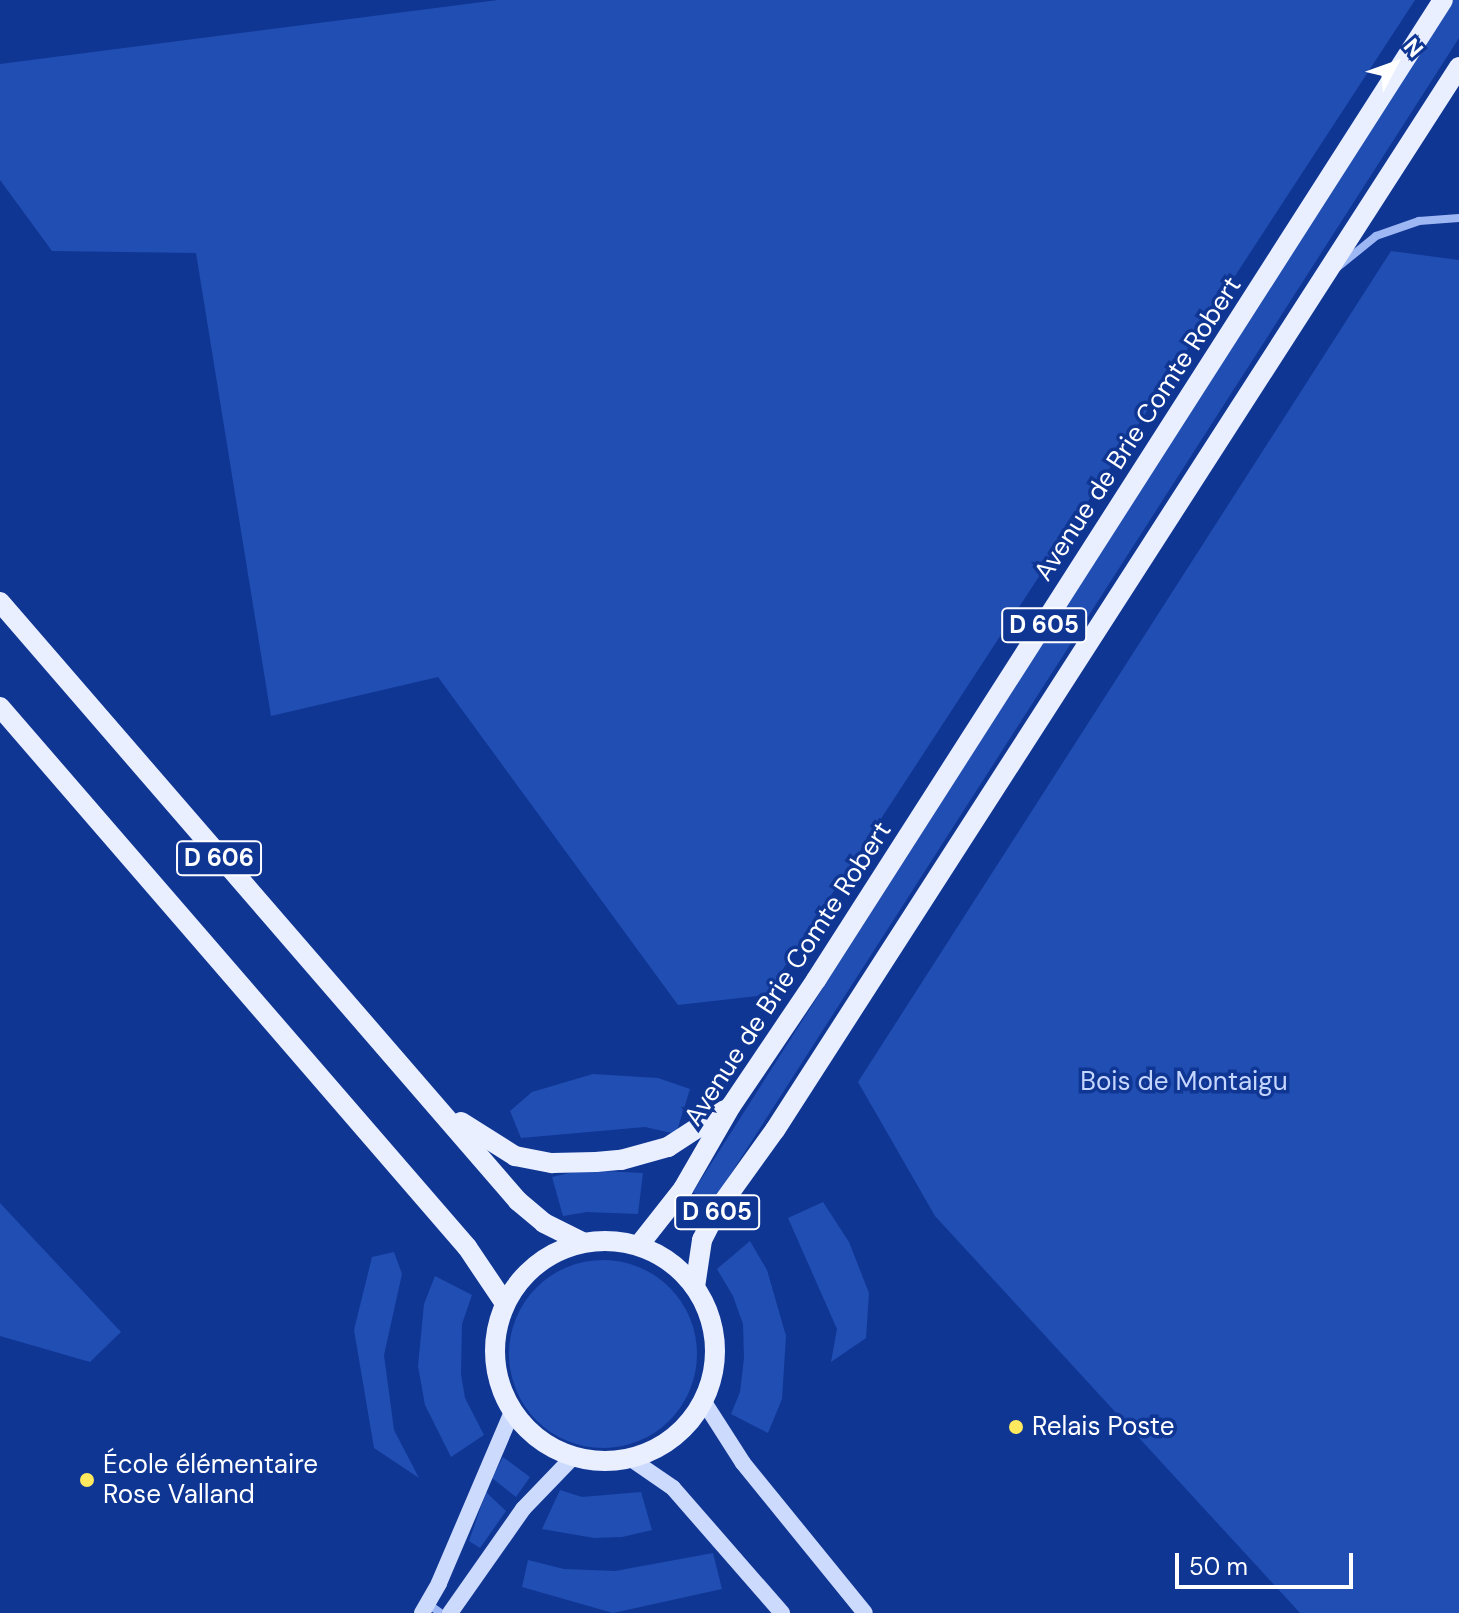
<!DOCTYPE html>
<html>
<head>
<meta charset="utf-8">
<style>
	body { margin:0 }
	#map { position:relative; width:1459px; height:1613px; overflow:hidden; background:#103694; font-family:"DM Sans",sans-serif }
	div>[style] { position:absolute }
	.green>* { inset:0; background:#214eb3 }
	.round { border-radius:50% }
	.minor>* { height:8px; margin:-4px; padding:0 4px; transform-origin:4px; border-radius:4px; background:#9db7f4 }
	.secondary>* { height:16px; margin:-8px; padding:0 8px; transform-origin:8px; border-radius:8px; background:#ccdafd }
	.primary>* { height:20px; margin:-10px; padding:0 10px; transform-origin:10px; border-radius:10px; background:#e9efff }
	.primary>.ring { margin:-10px; padding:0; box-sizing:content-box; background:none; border:20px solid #e9efff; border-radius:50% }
	.dots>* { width:22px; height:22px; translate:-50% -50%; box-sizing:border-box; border:4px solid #103694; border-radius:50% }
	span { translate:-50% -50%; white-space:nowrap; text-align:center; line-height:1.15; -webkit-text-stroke:7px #103694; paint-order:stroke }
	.shield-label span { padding:2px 6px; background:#103694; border:2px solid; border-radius:6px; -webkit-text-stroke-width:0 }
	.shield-label { font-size:24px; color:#fff; font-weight:700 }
	.street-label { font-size:26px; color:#fff }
	.park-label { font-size:26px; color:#c5d6fe }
	.poi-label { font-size:26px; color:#fff }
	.left { translate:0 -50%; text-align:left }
	.north { position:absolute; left:1355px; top:24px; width:80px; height:80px; -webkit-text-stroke:6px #103694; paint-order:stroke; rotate:49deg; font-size:22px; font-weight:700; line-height:32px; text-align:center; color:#fff }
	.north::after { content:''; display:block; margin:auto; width:28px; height:36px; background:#fff; clip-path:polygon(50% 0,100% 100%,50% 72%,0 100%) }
	.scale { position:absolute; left:1175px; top:1553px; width:178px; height:36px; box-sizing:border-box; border:4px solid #fff; border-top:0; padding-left:10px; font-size:24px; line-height:28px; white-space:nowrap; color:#fff; -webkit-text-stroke:6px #103694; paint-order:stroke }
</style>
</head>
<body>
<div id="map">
	<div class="green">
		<div style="clip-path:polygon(498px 0,1415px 0,766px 995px,678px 1005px,438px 677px,271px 716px,196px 253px,52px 251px,0 180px,0 64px)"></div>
		<div style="clip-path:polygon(1453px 0,1459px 0,1459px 38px,712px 1203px,693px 1192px)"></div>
		<div style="clip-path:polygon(1391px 251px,1459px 260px,1459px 1613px,1300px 1613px,935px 1216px,858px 1082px)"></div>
		<div style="clip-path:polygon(593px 1074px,658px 1078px,690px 1089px,676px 1134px,645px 1127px,521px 1138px,510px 1111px,532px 1092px)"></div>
		<div style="clip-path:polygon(582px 1170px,643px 1173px,638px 1214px,587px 1212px,563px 1216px,552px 1177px)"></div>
		<div style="clip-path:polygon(823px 1202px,849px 1242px,869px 1293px,866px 1338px,831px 1362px,837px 1329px,788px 1218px)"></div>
		<div style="clip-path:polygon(0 1203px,121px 1332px,90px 1362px,0 1336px)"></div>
		<div style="clip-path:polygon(750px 1241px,767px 1270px,786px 1336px,782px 1399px,768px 1433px,731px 1414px,740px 1392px,744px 1358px,743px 1324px,733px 1296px,717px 1269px)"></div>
		<div style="clip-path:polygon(394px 1252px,402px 1274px,384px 1355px,394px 1430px,419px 1478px,374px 1448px,354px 1330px,372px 1257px)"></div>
		<div class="round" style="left:509px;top:1260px;width:188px;height:188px"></div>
		<div style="clip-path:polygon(435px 1276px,472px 1295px,462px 1324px,461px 1374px,465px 1398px,484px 1435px,451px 1457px,425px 1405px,418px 1366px,424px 1304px)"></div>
		<div style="clip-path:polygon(503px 1457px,530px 1477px,516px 1497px,492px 1478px)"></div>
		<div style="clip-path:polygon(560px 1490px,582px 1497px,641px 1492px,652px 1530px,622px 1537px,594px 1538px,542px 1529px)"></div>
		<div style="clip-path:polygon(486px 1492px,506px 1511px,480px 1548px,469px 1541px)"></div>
		<div style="clip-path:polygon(713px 1553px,722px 1589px,613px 1613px,522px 1587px,528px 1560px,564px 1569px,615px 1571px)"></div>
	</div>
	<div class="minor">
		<div style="left:1338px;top:267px;width:49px;rotate:-39.2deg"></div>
		<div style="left:1376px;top:236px;width:46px;rotate:-19.2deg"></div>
		<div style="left:1419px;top:221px;width:40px;rotate:-4.3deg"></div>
		<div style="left:428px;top:1604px;width:16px;rotate:35deg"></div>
	</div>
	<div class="secondary">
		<div style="left:704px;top:1402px;width:72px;rotate:57.4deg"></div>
		<div style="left:743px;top:1463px;width:193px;rotate:50.9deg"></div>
		<div style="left:631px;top:1459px;width:51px;rotate:34.6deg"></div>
		<div style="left:673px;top:1488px;width:166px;rotate:48.9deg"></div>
		<div style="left:422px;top:1613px;width:34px;rotate:-60deg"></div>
		<div style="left:439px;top:1583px;width:186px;rotate:-66.9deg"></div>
		<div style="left:450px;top:1613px;width:127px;rotate:-54.9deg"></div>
		<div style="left:523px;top:1509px;width:72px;rotate:-46.1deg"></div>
	</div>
	<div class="primary">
		<div style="left:0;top:602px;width:792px;rotate:49.15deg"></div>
		<div style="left:518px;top:1201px;width:34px;rotate:40deg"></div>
		<div style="left:544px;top:1223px;width:42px;rotate:26.6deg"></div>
		<div style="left:0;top:707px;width:714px;rotate:49.15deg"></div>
		<div style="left:467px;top:1247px;width:66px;rotate:56.1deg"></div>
		<div style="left:461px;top:1122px;width:64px;rotate:32.2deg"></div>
		<div style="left:515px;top:1156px;width:38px;rotate:11deg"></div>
		<div style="left:552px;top:1163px;width:44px;rotate:-1.3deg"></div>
		<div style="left:596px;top:1162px;width:25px;rotate:-5deg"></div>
		<div style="left:621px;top:1160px;width:49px;rotate:-15.5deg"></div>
		<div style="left:668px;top:1147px;width:68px;rotate:-33deg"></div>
		<div class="ring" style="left:495px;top:1241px;width:200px;height:200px"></div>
		<div style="left:639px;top:1245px;width:71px;rotate:-51.8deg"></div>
		<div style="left:683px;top:1189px;width:96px;rotate:-60deg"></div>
		<div style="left:731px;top:1106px;width:152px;rotate:-56deg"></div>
		<div style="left:816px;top:980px;width:1163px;rotate:-57.39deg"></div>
		<div style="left:695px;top:1287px;width:48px;rotate:-81.5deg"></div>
		<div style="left:702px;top:1240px;width:31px;rotate:-63deg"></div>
		<div style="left:716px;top:1212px;width:101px;rotate:-54.3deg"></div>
		<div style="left:775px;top:1130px;width:1264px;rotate:-57.24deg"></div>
	</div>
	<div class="dots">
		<div style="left:1016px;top:1427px;background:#ffe95f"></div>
		<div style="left:87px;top:1480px;background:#ffe95f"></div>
	</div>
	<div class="shield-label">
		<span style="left:1044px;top:625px">D 605</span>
		<span style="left:219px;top:858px">D 606</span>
		<span style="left:717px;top:1212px">D 605</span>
	</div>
	<div class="street-label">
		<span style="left:1138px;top:429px;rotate:-57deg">Avenue de Brie Comte Robert</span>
		<span style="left:788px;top:974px;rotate:-57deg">Avenue de Brie Comte Robert</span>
	</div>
	<div class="park-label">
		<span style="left:1184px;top:1082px">Bois de Montaigu</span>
	</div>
	<div class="poi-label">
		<span class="left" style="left:1032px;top:1427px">Relais Poste</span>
		<span class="left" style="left:103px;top:1480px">École élémentaire<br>Rose Valland</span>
	</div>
	<div class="north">N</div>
	<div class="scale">50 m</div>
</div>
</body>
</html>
